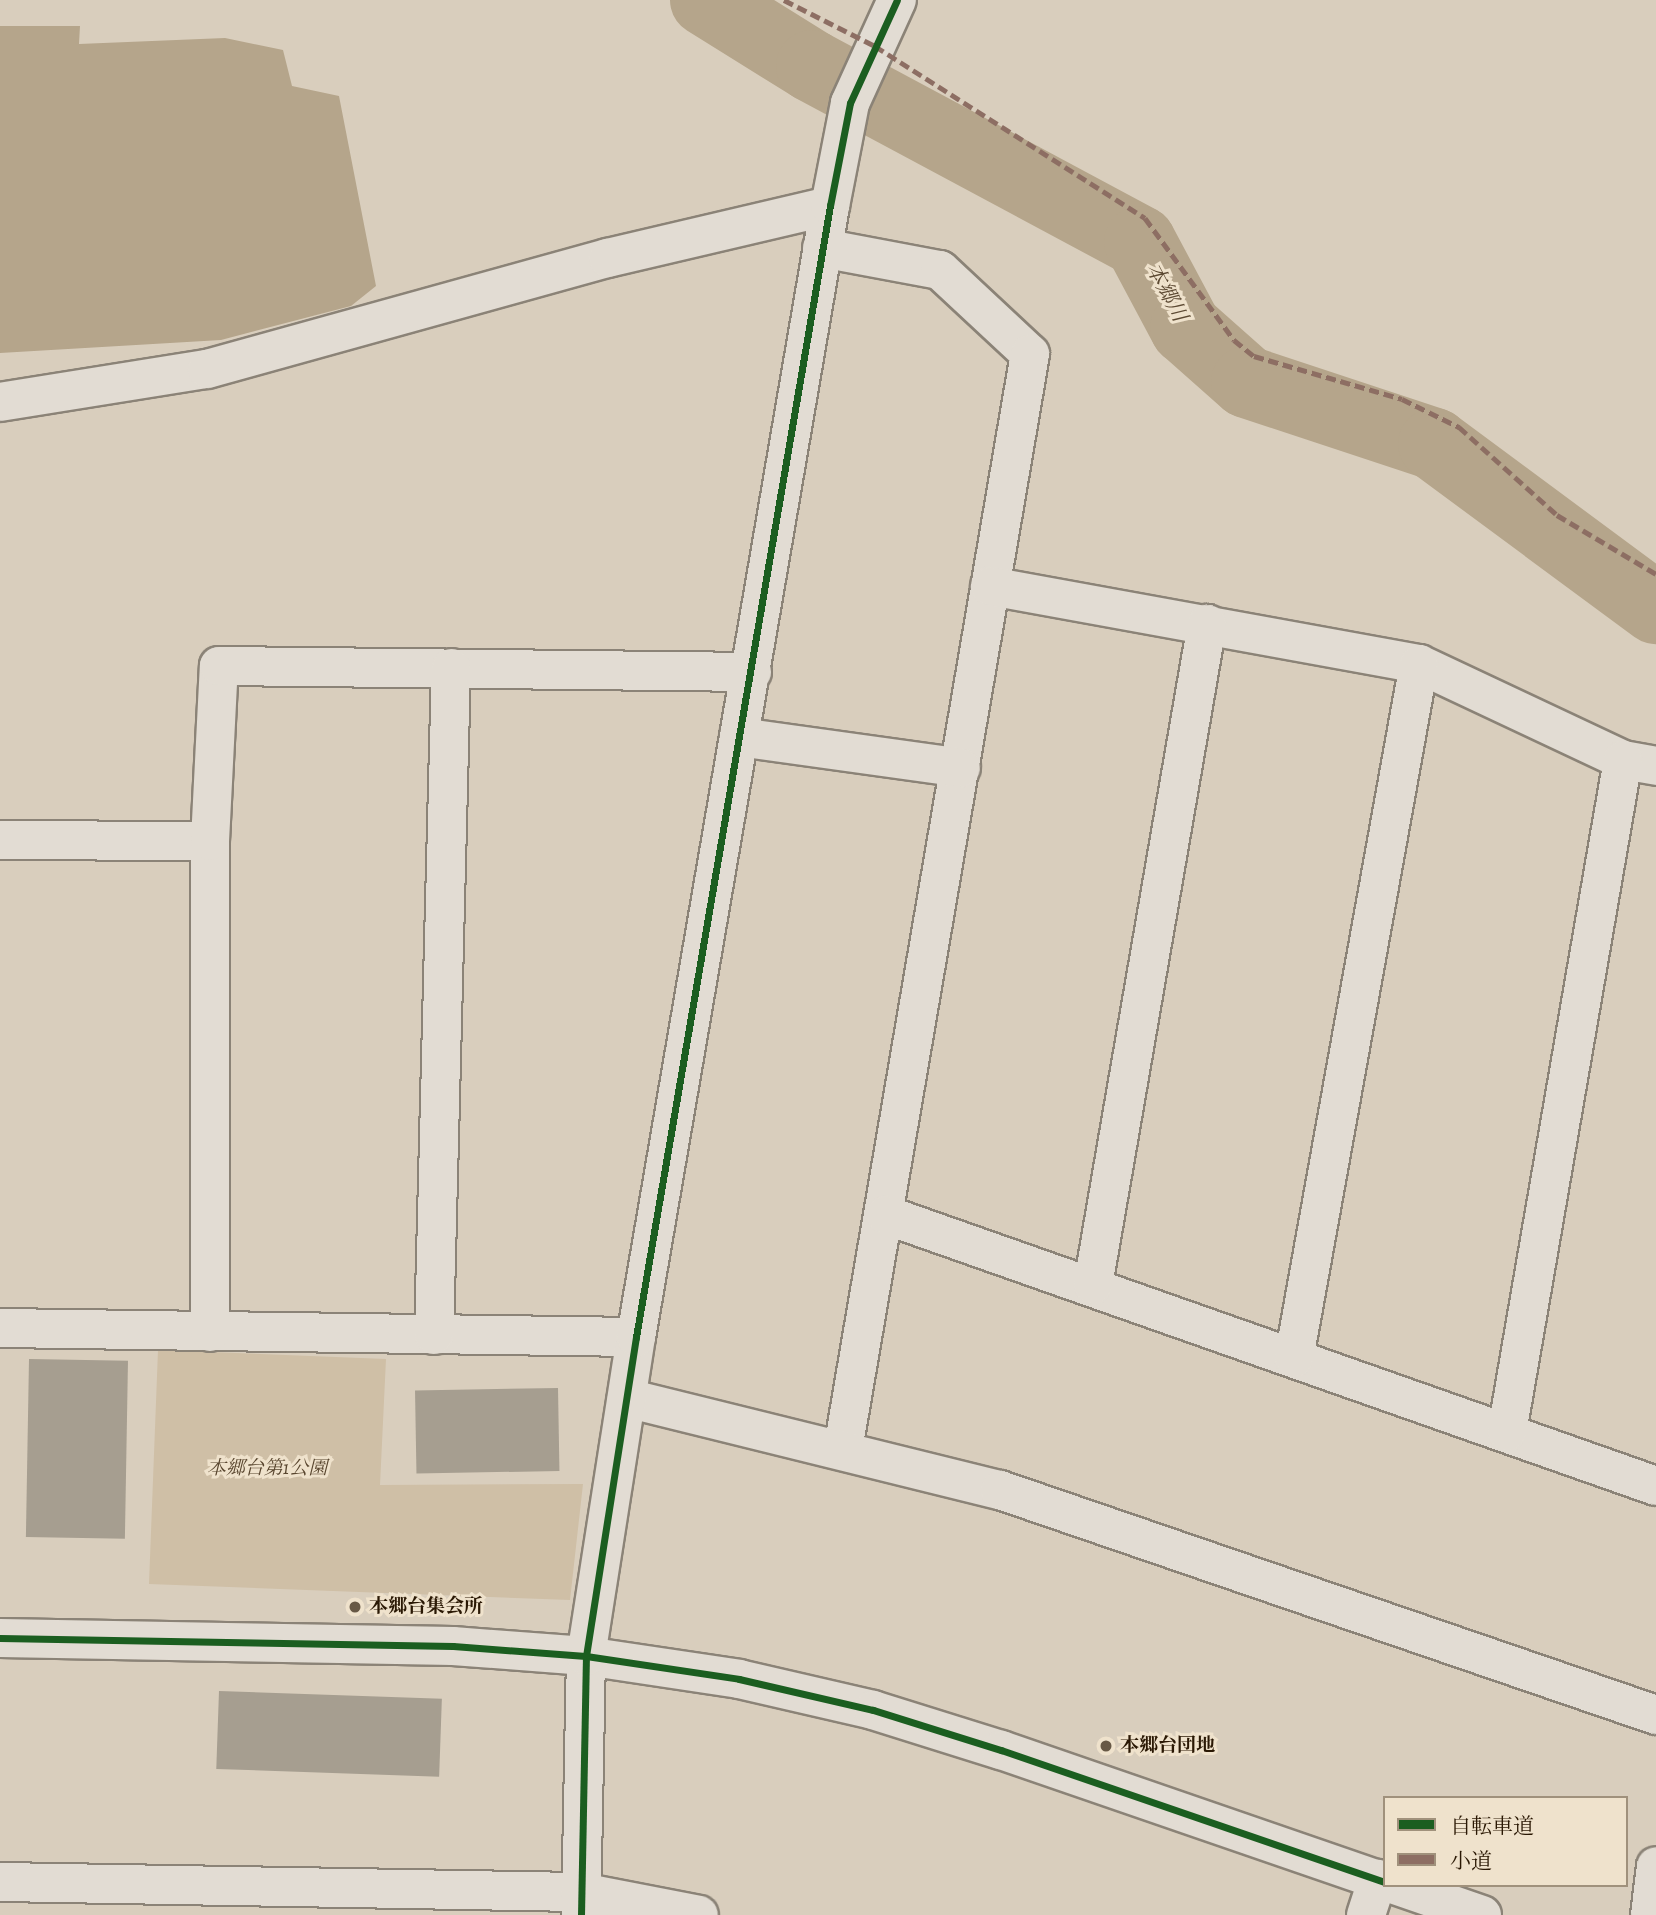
<!DOCTYPE html>
<html>
<head>
<meta charset="utf-8">
<style>
	body { margin:0 }
	#map { position:relative; width:1656px; height:1915px; overflow:hidden; background:#d9cebd; font-family:Alegreya,"Noto Serif JP",serif }
	div>[style] { position:absolute }
	.green>* { inset:0; background:#cfbfa6 }
	.water>* { inset:0; background:#b5a58b }
	.river>* { height:72px; margin:-36px; padding:0 36px; transform-origin:36px; border-radius:36px; background:#b5a58b }
	.building>* { inset:0; background:#a69e90; transform-origin:0 0 }
	.roads { filter:drop-shadow(2px 0 #8b8377) drop-shadow(-2px 0 #8b8377) drop-shadow(0 2px #8b8377) drop-shadow(0 -2px #8b8377) }
	.minor>* { height:38px; margin:-19px; padding:0 19px; transform-origin:19px; border-radius:19px; background:#e2dcd3 }
	.quiet>* { height:5px; margin-top:-2.5px; transform-origin:0; background:repeating-linear-gradient(90deg,#8d6e63 0 10px,transparent 0 15px) }
	.cycleway>* { height:7px; margin:-3.5px; padding:0 3.5px; transform-origin:3.5px; border-radius:3.5px; background:#1b5e20 }
	.dots>* { width:19px; height:19px; translate:-50% -50%; box-sizing:border-box; border:4px solid #efe2cc; border-radius:50% }
	span { translate:-50% -50%; white-space:nowrap; text-align:center; line-height:1.15; -webkit-text-stroke:6px #efe2cc; paint-order:stroke }
	.park-label { font-size:19px; color:#59462f; font-style:italic }
	.poi-label { font-size:19px; color:#2a1804; font-weight:700 }
	.left { translate:0 -50%; text-align:left }
	.water-label { font-size:21px; color:#5c4932; font-style:italic }
	.legend { position:absolute; left:1383px; top:1796px; width:245px; height:91px; box-sizing:border-box; background:#efe2cc; border:2px solid #a0917c; margin:0; padding:9px 12px; list-style:none; font-size:21px; color:#2a1804 }
	.legend li { display:flex; align-items:center; gap:14px; height:35px }
	.legend b { width:35px; border:2px solid #a0917c }
</style>
</head>
<body>
<div id="map">
	<div class="green">
		<div style="clip-path:polygon(158px 1350px,386px 1359px,380px 1485px,583px 1484px,570px 1600px,149px 1584px)"></div>
	</div>
	<div class="water">
		<div style="clip-path:polygon(0 26px,80px 26px,79px 44px,225px 38px,283px 50px,292px 86px,339px 96px,376px 286px,351px 306px,221px 340px,0 353px)"></div>
	</div>
	<div class="river">
		<div style="left:706px;top:0;width:125px;rotate:31.9deg"></div>
		<div style="left:812px;top:66px;width:372px;rotate:28.2deg"></div>
		<div style="left:1140px;top:242px;width:98px;rotate:61.9deg"></div>
		<div style="left:1186px;top:328px;width:81px;rotate:41.5deg"></div>
		<div style="left:1247px;top:382px;width:197px;rotate:18.3deg"></div>
		<div style="left:1434px;top:444px;width:276px;rotate:36.5deg"></div>
	</div>
	<div class="building">
		<div style="left:29px;top:1359px;width:99px;height:178px;rotate:1deg"></div>
		<div style="left:558px;top:1388px;width:83px;height:143px;rotate:89deg"></div>
		<div style="left:219px;top:1691px;width:223px;height:78px;rotate:2deg"></div>
	</div>
	<div class="roads">
		<div class="minor">
			<div style="left:822px;top:248px;width:120px;rotate:10.6deg"></div>
			<div style="left:940px;top:270px;width:123px;rotate:43deg"></div>
			<div style="left:1030px;top:354px;width:1111px;rotate:99.69deg"></div>
			<div style="left:0;top:402px;width:210px;rotate:-9.1deg"></div>
			<div style="left:207px;top:369px;width:416px;rotate:-15.5deg"></div>
			<div style="left:608px;top:258px;width:228px;rotate:-13.2deg"></div>
			<div style="left:990px;top:586px;width:436px;rotate:10.3deg"></div>
			<div style="left:1419px;top:664px;width:225px;rotate:25.2deg"></div>
			<div style="left:1623px;top:760px;width:34px;rotate:10deg"></div>
			<div style="left:739px;top:737px;width:224px;rotate:7.9deg"></div>
			<div style="left:0;top:840px;width:210px;rotate:0.3deg"></div>
			<div style="left:886px;top:1215px;width:816px;rotate:19.39deg"></div>
			<div style="left:1093px;top:1285px;width:671px;rotate:-80.21deg"></div>
			<div style="left:0;top:1328px;width:636px;rotate:0.81deg"></div>
			<div style="left:210px;top:1332px;width:491px;rotate:-90deg"></div>
			<div style="left:210px;top:841px;width:175px;rotate:-87.1deg"></div>
			<div style="left:219px;top:666px;width:533px;rotate:0.64deg"></div>
			<div style="left:434px;top:1335px;width:667px;rotate:-88.54deg"></div>
			<div style="left:1294px;top:1358px;width:705px;rotate:-79.79deg"></div>
			<div style="left:627px;top:1398px;width:384px;rotate:13.9deg"></div>
			<div style="left:1000px;top:1490px;width:694px;rotate:18.93deg"></div>
			<div style="left:1507px;top:1432px;width:682px;rotate:-80.21deg"></div>
			<div style="left:0;top:1638px;width:453px;rotate:1deg"></div>
			<div style="left:453px;top:1646px;width:133px;rotate:4.3deg"></div>
			<div style="left:586px;top:1656px;width:155px;rotate:8.5deg"></div>
			<div style="left:739px;top:1679px;width:138px;rotate:13deg"></div>
			<div style="left:873px;top:1710px;width:134px;rotate:17.4deg"></div>
			<div style="left:1001px;top:1750px;width:406px;rotate:19deg"></div>
			<div style="left:0;top:1882px;width:581px;rotate:0.99deg"></div>
			<div style="left:581px;top:1892px;width:120px;rotate:11deg"></div>
			<div style="left:1395px;top:1885px;width:92px;rotate:19deg"></div>
			<div style="left:581px;top:1915px;width:259px;rotate:-88.9deg"></div>
			<div style="left:586px;top:1656px;width:323px;rotate:-81.1deg"></div>
			<div style="left:636px;top:1337px;width:1148px;rotate:-80.27deg"></div>
			<div style="left:830px;top:206px;width:105px;rotate:-79deg"></div>
			<div style="left:850px;top:103px;width:113px;rotate:-65.5deg"></div>
			<div style="left:1366px;top:1915px;width:38px;rotate:-72deg"></div>
			<div style="left:1650px;top:1915px;width:49px;rotate:-83deg"></div>
		</div>
	</div>
	<div class="quiet">
		<div style="left:784px;top:0;width:102px;rotate:26.8deg"></div>
		<div style="left:875px;top:46px;width:320px;rotate:32.5deg"></div>
		<div style="left:1145px;top:218px;width:151px;rotate:53.9deg"></div>
		<div style="left:1234px;top:340px;width:26px;rotate:39deg"></div>
		<div style="left:1254px;top:356px;width:154px;rotate:16.2deg"></div>
		<div style="left:1402px;top:399px;width:64px;rotate:26.2deg"></div>
		<div style="left:1459px;top:427px;width:132px;rotate:41.9deg"></div>
		<div style="left:1557px;top:515px;width:115px;rotate:30.8deg"></div>
	</div>
	<div class="cycleway">
		<div style="left:0;top:1638px;width:453px;rotate:1deg"></div>
		<div style="left:453px;top:1646px;width:133px;rotate:4.3deg"></div>
		<div style="left:586px;top:1656px;width:155px;rotate:8.5deg"></div>
		<div style="left:739px;top:1679px;width:138px;rotate:13deg"></div>
		<div style="left:873px;top:1710px;width:134px;rotate:17.4deg"></div>
		<div style="left:1001px;top:1750px;width:406px;rotate:19deg"></div>
		<div style="left:581px;top:1915px;width:259px;rotate:-88.9deg"></div>
		<div style="left:586px;top:1656px;width:323px;rotate:-81.1deg"></div>
		<div style="left:636px;top:1337px;width:1148px;rotate:-80.27deg"></div>
		<div style="left:830px;top:206px;width:105px;rotate:-79deg"></div>
		<div style="left:850px;top:103px;width:113px;rotate:-65.5deg"></div>
	</div>
	<div class="dots">
		<div style="left:355px;top:1607px;background:#675845"></div>
		<div style="left:1106px;top:1746px;background:#675845"></div>
	</div>
	<div class="park-label">
		<span style="left:267px;top:1469px">本郷台第1公園</span>
	</div>
	<div class="poi-label">
		<span class="left" style="left:369px;top:1607px">本郷台集会所</span>
		<span class="left" style="left:1120px;top:1746px">本郷台団地</span>
	</div>
	<div class="water-label">
		<span style="left:1167px;top:292px;rotate:62deg">本郷川</span>
	</div>
	<ul class="legend">
	<li><b style="height:9px;background:#1b5e20"></b>自転車道</li>
	<li><b style="height:9px;background:#8d6e63"></b>小道</li>
	</ul>
</div>
</body>
</html>
